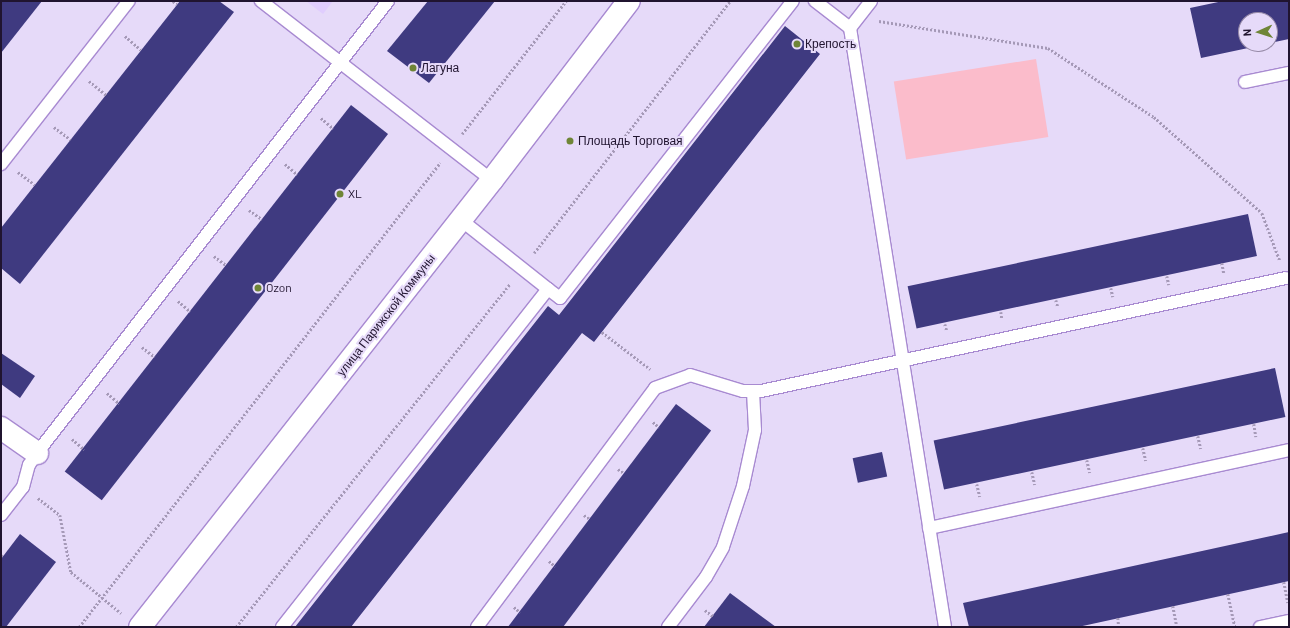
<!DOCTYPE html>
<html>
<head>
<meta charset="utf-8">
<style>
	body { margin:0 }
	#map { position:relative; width:1290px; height:628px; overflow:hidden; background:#e6daf9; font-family:Barlow,sans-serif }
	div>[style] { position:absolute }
	.built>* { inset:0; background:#e0cdfe }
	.green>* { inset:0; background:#fbbccb; transform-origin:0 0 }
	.building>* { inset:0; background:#3f3a80; transform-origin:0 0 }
	.path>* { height:2.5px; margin-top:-1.25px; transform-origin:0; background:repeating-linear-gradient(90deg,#a599b7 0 2px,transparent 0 4px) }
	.roads { filter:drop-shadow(1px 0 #a88ad1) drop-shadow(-1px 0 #a88ad1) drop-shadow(0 1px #a88ad1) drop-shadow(0 -1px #a88ad1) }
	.lane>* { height:12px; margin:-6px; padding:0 6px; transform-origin:6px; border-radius:6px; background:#fff }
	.street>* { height:22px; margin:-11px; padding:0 11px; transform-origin:11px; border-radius:11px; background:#fff }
	.secondary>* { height:22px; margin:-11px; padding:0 11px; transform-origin:11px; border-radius:11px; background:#fff }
	.dots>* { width:11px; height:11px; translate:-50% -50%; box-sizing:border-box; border:2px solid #e6daf9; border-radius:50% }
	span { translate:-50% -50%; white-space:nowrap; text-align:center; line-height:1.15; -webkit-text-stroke:4px #e6daf9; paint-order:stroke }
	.poi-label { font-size:12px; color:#20142f }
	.left { translate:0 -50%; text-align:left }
	.street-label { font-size:12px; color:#20142f }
	.frame { position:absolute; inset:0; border:2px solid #20142f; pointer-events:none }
	.north { position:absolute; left:1238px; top:12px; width:40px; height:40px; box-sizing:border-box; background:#e6daf9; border:1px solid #978ba8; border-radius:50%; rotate:267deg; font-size:11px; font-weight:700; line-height:16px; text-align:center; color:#20142f }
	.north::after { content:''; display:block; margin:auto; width:14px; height:18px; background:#6f8537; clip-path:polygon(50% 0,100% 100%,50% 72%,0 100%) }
</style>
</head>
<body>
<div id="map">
	<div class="built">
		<div style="clip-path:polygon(306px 1px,333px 1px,323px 14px)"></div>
	</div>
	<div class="green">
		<div style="left:1036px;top:59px;width:79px;height:144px;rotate:81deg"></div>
	</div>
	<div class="building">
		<div style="clip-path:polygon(1px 1px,42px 1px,1px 53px)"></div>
		<div style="clip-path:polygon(180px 1px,219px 1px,234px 12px,20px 284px,1px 268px,1px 228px)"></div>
		<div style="clip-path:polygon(428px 1px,495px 1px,429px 83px,387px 51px)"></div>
		<div style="clip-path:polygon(1223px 1px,1289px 1px,1289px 39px,1270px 43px,1270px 20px,1246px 20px,1246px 44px,1267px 44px,1201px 58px,1190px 8px)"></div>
		<div style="clip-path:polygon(785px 26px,820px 54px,594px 342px,582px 333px,351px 627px,295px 627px,548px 306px,559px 315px)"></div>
		<div style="left:351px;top:105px;width:47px;height:465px;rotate:38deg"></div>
		<div style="left:1248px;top:214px;width:43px;height:348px;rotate:78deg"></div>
		<div style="clip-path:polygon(1px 353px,35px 376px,20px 398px,1px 384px)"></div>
		<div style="left:1275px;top:368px;width:50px;height:349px;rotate:78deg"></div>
		<div style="left:676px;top:404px;width:44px;height:279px;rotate:37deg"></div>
		<div style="left:882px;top:452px;width:25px;height:30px;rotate:78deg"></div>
		<div style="clip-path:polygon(1289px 532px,1289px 581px,1078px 627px,969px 627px,963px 603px)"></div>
		<div style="clip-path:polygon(20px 534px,56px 562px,6px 627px,1px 627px,1px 559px)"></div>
		<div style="clip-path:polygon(730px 593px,776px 627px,704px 627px)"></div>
	</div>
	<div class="path">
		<div style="left:173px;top:1px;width:5px;rotate:37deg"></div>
		<div style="left:879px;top:21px;width:171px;rotate:9.1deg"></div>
		<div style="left:1048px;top:48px;width:126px;rotate:33.1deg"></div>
		<div style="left:1154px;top:117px;width:144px;rotate:41.6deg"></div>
		<div style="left:1262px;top:213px;width:51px;rotate:69.4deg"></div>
		<div style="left:125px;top:36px;width:21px;rotate:41deg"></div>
		<div style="left:89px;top:81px;width:22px;rotate:39deg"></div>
		<div style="left:321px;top:118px;width:16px;rotate:40deg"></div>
		<div style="left:54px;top:127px;width:21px;rotate:37deg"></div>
		<div style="left:462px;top:134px;width:169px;rotate:-52deg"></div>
		<div style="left:285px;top:164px;width:16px;rotate:40deg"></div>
		<div style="left:18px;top:172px;width:21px;rotate:37deg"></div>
		<div style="left:249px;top:210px;width:16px;rotate:35deg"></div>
		<div style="left:534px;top:253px;width:319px;rotate:-52.1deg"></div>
		<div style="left:214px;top:256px;width:15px;rotate:37deg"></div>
		<div style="left:1222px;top:263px;width:10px;rotate:79deg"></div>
		<div style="left:1167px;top:276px;width:9px;rotate:77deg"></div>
		<div style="left:1111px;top:288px;width:9px;rotate:77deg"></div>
		<div style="left:1056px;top:300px;width:7px;rotate:74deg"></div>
		<div style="left:178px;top:301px;width:16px;rotate:40deg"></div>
		<div style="left:1001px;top:312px;width:7px;rotate:82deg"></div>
		<div style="left:945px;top:324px;width:7px;rotate:74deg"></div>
		<div style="left:602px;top:332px;width:61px;rotate:37.6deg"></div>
		<div style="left:142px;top:347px;width:16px;rotate:38deg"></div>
		<div style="left:107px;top:393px;width:16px;rotate:40deg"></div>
		<div style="left:653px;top:422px;width:8px;rotate:40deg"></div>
		<div style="left:1254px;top:424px;width:13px;rotate:81deg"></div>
		<div style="left:1198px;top:436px;width:13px;rotate:77deg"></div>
		<div style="left:72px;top:439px;width:16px;rotate:40deg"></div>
		<div style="left:1143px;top:448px;width:13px;rotate:77deg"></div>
		<div style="left:1087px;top:460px;width:13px;rotate:77deg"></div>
		<div style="left:618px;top:469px;width:7px;rotate:34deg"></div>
		<div style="left:1032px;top:472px;width:13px;rotate:77deg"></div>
		<div style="left:977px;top:484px;width:13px;rotate:77deg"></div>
		<div style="left:38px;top:498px;width:28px;rotate:38deg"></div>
		<div style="left:60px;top:515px;width:58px;rotate:79.1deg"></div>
		<div style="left:71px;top:572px;width:65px;rotate:39.4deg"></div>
		<div style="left:584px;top:515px;width:7px;rotate:34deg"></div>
		<div style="left:1px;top:555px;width:3px;rotate:45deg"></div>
		<div style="left:549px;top:561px;width:8px;rotate:40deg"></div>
		<div style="left:1284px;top:582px;width:21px;rotate:79deg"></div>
		<div style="left:1228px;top:594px;width:34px;rotate:78deg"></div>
		<div style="left:1173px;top:606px;width:21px;rotate:79deg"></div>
		<div style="left:514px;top:607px;width:8px;rotate:40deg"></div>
		<div style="left:705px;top:610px;width:10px;rotate:37deg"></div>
		<div style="left:1118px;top:618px;width:9px;rotate:84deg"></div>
		<div style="left:79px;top:627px;width:588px;rotate:-52.12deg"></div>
		<div style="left:236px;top:627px;width:439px;rotate:-51.4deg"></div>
	</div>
	<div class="roads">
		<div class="lane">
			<div style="left:261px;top:1px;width:292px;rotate:37.8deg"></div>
			<div style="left:815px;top:1px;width:44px;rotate:37.6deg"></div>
			<div style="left:850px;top:28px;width:606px;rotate:80.99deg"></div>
			<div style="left:850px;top:28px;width:34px;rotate:-52deg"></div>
			<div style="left:1245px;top:82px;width:45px;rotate:-11.6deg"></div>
			<div style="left:1px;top:164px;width:207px;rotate:-51.9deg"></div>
			<div style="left:461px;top:220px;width:111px;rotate:38.4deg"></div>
			<div style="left:1px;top:515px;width:36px;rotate:-52deg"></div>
			<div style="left:23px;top:487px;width:23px;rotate:-75deg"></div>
			<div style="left:29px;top:465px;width:14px;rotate:-56deg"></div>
			<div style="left:37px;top:453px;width:572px;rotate:-52.17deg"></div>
			<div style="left:929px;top:528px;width:368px;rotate:-12.2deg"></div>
			<div style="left:282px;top:627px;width:430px;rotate:-51.8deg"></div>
			<div style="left:548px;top:289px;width:15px;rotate:37deg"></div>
			<div style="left:560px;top:298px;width:377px;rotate:-51.9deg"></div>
			<div style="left:477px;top:627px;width:298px;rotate:-53.3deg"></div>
			<div style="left:655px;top:388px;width:37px;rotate:-20deg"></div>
			<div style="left:690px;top:375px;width:55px;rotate:16.8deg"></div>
			<div style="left:743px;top:391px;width:18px"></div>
			<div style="left:761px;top:391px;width:537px;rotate:-12.15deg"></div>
			<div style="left:668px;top:627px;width:63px;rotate:-52.8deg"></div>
			<div style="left:706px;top:577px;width:34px;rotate:-60deg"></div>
			<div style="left:723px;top:547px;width:64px;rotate:-71.8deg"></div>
			<div style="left:743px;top:486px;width:57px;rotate:-77.9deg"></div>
			<div style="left:755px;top:430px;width:39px;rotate:-93deg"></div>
			<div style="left:1260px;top:627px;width:30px;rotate:-12deg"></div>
		</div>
		<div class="street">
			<div style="left:1px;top:428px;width:44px;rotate:34.8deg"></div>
		</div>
		<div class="secondary">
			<div style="left:140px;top:627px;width:569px;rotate:-51.78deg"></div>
			<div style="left:492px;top:180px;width:225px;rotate:-52.6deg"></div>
		</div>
	</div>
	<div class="dots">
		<div style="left:797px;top:44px;background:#6f8537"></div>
		<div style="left:413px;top:68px;background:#6f8537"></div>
		<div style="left:570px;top:141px;background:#6f8537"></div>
		<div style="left:340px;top:194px;background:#6f8537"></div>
		<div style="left:258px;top:288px;background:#6f8537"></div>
	</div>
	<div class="poi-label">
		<span class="left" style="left:805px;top:44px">Крепость</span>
		<span class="left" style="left:421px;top:68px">Лагуна</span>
		<span class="left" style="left:578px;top:141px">Площадь Торговая</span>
		<span class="left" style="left:348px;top:194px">XL</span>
		<span class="left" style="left:266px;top:288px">Ozon</span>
	</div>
	<div class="street-label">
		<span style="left:386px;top:315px;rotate:-52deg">улица Парижской Коммуны</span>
	</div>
	<div class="frame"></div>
	<div class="north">N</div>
</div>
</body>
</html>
